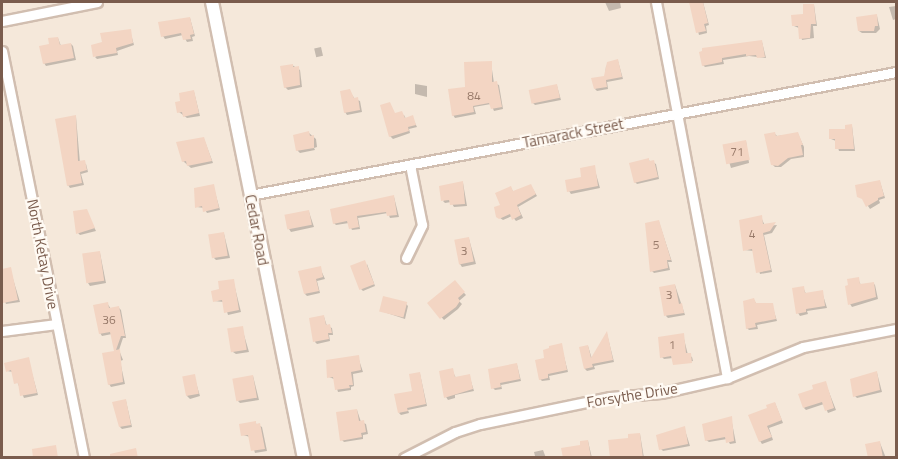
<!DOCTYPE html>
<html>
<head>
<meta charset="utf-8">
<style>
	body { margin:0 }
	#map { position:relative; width:898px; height:459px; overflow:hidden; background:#fdf6ec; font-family:"Titillium Web",sans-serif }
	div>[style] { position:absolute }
	.residential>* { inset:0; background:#f5e8da; transform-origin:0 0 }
	.shadow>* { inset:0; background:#0003; transform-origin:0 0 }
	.building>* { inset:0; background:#f3d5c3; transform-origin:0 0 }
	.roads { filter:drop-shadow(2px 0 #d1beb0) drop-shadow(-2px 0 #d1beb0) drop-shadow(0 2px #d1beb0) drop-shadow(0 -2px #d1beb0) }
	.street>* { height:9px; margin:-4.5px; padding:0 4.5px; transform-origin:4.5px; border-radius:4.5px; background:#fff }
	.secondary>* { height:12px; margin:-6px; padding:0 6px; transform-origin:6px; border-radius:6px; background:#fff }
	span { translate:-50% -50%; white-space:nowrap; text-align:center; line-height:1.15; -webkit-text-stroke:4.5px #fffaf3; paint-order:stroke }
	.number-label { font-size:12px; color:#987a6a }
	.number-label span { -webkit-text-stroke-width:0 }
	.street-label { font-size:15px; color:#7a5c4d }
	.frame { position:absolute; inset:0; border:3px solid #7a5c4d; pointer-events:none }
</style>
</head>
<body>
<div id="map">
	<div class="residential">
		<div style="left:2px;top:2px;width:894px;height:455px"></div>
	</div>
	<div class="shadow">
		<div style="clip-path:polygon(605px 2px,620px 2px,621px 8px,609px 11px)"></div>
		<div style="clip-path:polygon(703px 2px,709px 25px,706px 26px,707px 33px,699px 35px,691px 3px)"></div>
		<div style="clip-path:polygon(814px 5px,817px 26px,813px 26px,814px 38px,802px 40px,799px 28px,794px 26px)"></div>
		<div style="clip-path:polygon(896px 6px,896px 19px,893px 20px,889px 7px)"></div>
		<div style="clip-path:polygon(877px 16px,880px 29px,876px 33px,862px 33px,859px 31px)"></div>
		<div style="clip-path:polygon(190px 18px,195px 36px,192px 37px,193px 41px,187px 42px,183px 35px,165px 39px,163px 36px)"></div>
		<div style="clip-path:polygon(130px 31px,134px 45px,117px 51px,118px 55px,97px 59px,95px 57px)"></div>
		<div style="clip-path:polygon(58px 38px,61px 46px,71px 44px,73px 46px,76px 60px,46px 66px,44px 63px,51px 45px)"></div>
		<div style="clip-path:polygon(762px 42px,766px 58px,749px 56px,723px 60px,724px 64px,705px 67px,703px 65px)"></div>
		<div style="left:321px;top:47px;width:9px;height:7px;rotate:77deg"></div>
		<div style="clip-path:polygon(618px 61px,623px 79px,607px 82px,608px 89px,597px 91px,595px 89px,605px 77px,606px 66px)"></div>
		<div style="clip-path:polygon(491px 63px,494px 83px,499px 85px,503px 109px,494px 111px,491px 104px,474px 107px,476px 114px,455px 118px,453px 115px,466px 88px)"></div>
		<div style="clip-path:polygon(292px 65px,300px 70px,302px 87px,288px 90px,285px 87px)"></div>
		<div style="clip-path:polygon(415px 84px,427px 86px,427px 97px,415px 94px)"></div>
		<div style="clip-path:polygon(557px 86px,561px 100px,535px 105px,533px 103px)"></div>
		<div style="clip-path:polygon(349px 91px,355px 99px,360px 101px,362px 112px,347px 115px,345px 112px)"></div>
		<div style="clip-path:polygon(194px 92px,200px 116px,187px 118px,179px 112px,182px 102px)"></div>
		<div style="clip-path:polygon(395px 114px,404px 115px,406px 119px,412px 117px,417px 127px,409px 129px,410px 133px,393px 139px,390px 136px)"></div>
		<div style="clip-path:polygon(76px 117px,80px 163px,86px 164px,88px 172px,81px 174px,84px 185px,70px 188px,68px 185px)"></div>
		<div style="clip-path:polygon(852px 126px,855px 151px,839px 151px,836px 141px,831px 139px)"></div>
		<div style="clip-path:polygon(309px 133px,316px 139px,317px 147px,314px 148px,315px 150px,300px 153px,297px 150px)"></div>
		<div style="clip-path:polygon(775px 134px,777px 136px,798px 134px,804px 147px,804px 157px,791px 159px,781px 167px,775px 167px,772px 164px)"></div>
		<div style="clip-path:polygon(204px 139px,213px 163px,191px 168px,183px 161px)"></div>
		<div style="clip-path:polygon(746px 141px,749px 163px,731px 168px,724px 146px)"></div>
		<div style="clip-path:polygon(648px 160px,656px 164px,659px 179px,637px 184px,635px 182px)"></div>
		<div style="clip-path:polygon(594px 167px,600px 188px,571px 194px,569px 191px)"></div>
		<div style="clip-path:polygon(880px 182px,885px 198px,879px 200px,880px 203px,870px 209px,864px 200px)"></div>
		<div style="clip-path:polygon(463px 183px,467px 206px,454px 207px,451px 202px,445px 203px,443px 201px)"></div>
		<div style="clip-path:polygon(213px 185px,220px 210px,207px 213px,204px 208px,197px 207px)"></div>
		<div style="clip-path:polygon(531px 186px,537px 196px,518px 207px,523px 218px,516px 221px,512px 216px,503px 220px,500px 218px,502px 206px,511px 188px,514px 193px)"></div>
		<div style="clip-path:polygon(394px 197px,399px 217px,390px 218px,388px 213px,358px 218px,360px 229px,352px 230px,349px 223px,336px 225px,334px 223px)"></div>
		<div style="clip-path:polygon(86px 211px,96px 231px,80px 235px,78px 233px)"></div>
		<div style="clip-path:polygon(309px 212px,314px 227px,291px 232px,289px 229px)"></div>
		<div style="clip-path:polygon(761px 217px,765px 226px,777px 225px,772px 233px,764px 235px,772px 272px,760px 274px,754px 251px,744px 250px)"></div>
		<div style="clip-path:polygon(659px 222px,672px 262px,668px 262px,670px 270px,654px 273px,652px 271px)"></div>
		<div style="clip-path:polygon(224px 234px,230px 258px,216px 260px,214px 258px)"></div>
		<div style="clip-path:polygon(469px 239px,476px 264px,462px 267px,460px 264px)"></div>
		<div style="clip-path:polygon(100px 253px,106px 283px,90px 286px,88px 283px)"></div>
		<div style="clip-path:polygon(367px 264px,375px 286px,363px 291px,361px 289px)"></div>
		<div style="clip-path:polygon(320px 268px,325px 279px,317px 281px,320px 293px,307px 296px,305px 294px)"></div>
		<div style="clip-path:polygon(10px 269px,20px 302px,6px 304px,2px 294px,2px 271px)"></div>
		<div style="clip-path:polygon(858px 279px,861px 285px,873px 283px,875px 285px,878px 299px,852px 307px,850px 304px)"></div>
		<div style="clip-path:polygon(233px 280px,241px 312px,228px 315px,224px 302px,214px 301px,221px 290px)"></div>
		<div style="clip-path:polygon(454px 282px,466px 295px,459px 301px,462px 304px,458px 309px,444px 320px,429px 303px)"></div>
		<div style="clip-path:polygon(675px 285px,685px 315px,668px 318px,666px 316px)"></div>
		<div style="clip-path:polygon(803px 287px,806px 294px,822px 292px,827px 308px,807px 311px,808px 314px,800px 316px,798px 313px)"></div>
		<div style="clip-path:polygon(754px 300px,757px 305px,772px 305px,777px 321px,757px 325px,758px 329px,749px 330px,747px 328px)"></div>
		<div style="clip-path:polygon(107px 303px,111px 309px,119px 308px,121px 310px,126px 338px,123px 338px,119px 350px,123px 360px,120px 361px,125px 384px,111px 387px,109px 384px,115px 352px,112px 334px,102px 336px,100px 333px)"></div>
		<div style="clip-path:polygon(406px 304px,408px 306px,405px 319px,381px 311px)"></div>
		<div style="clip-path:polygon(324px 317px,327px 326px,332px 328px,333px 335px,329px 335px,330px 341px,317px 344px,315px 342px)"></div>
		<div style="clip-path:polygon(242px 328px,249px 352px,236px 354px,233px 352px)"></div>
		<div style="clip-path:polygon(607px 334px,614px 362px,594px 366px,595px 369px,587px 371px,585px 369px,588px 346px,592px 359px)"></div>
		<div style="clip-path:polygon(683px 335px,688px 355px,692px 357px,693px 361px,674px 364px,673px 358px,664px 359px,662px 357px)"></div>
		<div style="clip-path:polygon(561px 345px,568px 372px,549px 376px,550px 380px,542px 381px,540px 379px)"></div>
		<div style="clip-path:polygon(358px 357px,363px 372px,353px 374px,354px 386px,351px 387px,351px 390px,338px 392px,334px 379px,329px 377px)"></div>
		<div style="clip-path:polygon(28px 359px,38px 395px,24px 398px,13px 372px,7px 371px)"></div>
		<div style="clip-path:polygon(517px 365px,521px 381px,501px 385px,502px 389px,495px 390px,493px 388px)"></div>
		<div style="clip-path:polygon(452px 370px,456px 378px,469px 375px,474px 391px,455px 395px,455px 398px,448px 400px,446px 397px)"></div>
		<div style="clip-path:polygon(877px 373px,882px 392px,857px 398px,855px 396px)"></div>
		<div style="clip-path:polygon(420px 374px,427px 406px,408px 410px,409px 413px,401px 415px,399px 413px,414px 392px)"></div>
		<div style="clip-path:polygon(194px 376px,200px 396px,190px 399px,187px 396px)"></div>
		<div style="clip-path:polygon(253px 376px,259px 400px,240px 403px,238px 401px)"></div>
		<div style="clip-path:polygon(825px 382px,836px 410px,828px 413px,824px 404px,806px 410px,804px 408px,815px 390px)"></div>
		<div style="clip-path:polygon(126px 401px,132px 427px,122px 429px,120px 427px)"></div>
		<div style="clip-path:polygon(775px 403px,783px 423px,769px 428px,773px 440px,762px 444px,760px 441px,769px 409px)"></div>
		<div style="clip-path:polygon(357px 410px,361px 422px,366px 424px,368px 434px,363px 435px,363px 439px,344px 442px,342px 440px)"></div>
		<div style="clip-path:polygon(731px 418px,736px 443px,730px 444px,727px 439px,709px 442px,706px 440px)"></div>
		<div style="clip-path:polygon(255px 423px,262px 427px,267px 451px,255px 453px,250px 437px,243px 435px)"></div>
		<div style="clip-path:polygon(684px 427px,690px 446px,663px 451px,661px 449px)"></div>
		<div style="clip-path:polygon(640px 434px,644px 458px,611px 458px,630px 439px)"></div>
		<div style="clip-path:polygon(588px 441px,592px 458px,565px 458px,582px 447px)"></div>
		<div style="clip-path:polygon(880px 443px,886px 458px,869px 458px)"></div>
		<div style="clip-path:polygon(543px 450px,546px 458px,526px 458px,535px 456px,534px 452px)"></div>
	</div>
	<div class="building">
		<div style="clip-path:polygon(689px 2px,703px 2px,708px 23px,704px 24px,706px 31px,696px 33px)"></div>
		<div style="clip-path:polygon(803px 4px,814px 4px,816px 24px,811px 24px,810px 38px,799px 39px,798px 26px,792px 26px,791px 15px,803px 14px)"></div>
		<div style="clip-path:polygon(877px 14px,878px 26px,875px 26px,874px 31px,858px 31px,856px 17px)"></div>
		<div style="clip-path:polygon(190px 17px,194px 34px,190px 35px,191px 39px,183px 40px,181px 33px,161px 37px,158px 22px)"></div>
		<div style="clip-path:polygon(131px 29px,133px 43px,116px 48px,117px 53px,93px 57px,91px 45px,102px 42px,100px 33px)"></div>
		<div style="clip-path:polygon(58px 37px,60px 45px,71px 43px,74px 58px,43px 64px,39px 46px,49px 44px,48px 38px)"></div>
		<div style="clip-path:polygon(762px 40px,765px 57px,757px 58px,756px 55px,746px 56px,746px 54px,722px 58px,722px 62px,702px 66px,699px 52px,702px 51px,702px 48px)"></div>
		<div style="clip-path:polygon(618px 59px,622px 77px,606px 80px,607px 87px,594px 89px,591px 78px,604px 76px,607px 62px)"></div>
		<div style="clip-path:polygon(492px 61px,492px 82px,497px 81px,502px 107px,491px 109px,489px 103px,473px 106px,474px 112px,452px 116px,448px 89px,465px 87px,464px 62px)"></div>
		<div style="clip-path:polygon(293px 64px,293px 67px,299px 66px,300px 85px,284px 88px,280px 66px)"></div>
		<div style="left:557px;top:84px;width:14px;height:29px;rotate:78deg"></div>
		<div style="clip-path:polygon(350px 89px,354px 98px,358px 97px,360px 110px,344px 113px,340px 91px)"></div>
		<div style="clip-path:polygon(194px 90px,199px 113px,183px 117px,182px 112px,177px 113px,175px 102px,180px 101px,179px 93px)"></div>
		<div style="clip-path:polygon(390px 102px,395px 113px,402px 111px,405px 118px,413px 115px,416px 125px,408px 127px,409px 131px,389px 137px,380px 105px)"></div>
		<div style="clip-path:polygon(76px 115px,78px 161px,85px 160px,87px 170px,80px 172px,82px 183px,67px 186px,55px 119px)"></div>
		<div style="clip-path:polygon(852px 124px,854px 149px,835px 149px,835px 139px,829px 139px,829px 129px,845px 129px,845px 125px)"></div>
		<div style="clip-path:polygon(309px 131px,310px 136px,314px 135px,314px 148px,296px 151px,293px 135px)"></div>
		<div style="clip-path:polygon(775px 132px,776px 136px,798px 132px,803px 145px,801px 145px,803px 155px,788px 158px,778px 166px,771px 165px,764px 134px)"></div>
		<div style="clip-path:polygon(204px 137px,212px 161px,187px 166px,186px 161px,182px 162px,176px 142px)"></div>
		<div style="left:746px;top:140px;width:20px;height:24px;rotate:79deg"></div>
		<div style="clip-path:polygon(649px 158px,649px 161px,654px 160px,658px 177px,634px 183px,629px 163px)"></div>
		<div style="clip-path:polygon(595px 165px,598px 186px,567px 192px,565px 180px,581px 177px,580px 168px)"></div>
		<div style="clip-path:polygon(880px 180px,884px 196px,878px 198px,878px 200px,866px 207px,862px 199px,857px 197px,855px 185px)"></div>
		<div style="clip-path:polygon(463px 181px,465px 204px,450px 205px,449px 200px,441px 201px,439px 186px)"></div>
		<div style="clip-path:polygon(214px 184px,219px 208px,203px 212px,202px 206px,195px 208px,194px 188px)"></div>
		<div style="clip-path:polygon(531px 184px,536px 194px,517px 205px,521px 215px,512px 220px,510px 214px,499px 219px,496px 217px,494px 207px,500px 205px,495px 193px,511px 186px,513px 191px)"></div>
		<div style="clip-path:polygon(394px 195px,397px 215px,387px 216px,386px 212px,357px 216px,359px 227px,349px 229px,347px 221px,333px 224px,330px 209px)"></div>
		<div style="clip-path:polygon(87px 209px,95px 228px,76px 234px,73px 211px)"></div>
		<div style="left:309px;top:210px;width:15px;height:25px;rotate:79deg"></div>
		<div style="clip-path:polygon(762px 215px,763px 224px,776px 222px,770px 231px,763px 233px,771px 270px,756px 273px,752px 249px,743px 251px,739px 220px)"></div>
		<div style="clip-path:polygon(659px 220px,671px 260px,667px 260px,668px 268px,650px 272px,645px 223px)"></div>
		<div style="left:224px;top:232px;width:24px;height:16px;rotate:81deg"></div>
		<div style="left:469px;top:237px;width:25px;height:15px;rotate:79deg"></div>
		<div style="left:100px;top:251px;width:30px;height:18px;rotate:82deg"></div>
		<div style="left:365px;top:260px;width:26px;height:16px;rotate:69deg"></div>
		<div style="clip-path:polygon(321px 266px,323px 277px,316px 279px,319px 291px,304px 294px,298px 271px)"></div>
		<div style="clip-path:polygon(11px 267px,18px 300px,3px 303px,2px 269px)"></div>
		<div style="clip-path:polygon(859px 277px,860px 284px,874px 282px,876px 297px,848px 305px,845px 286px,848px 285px,847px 279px)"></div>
		<div style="clip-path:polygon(234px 279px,239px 310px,224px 313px,222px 300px,213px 302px,211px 291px,219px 289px,218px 281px)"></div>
		<div style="clip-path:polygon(455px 280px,465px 292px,458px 298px,460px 301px,456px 307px,440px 319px,427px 303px)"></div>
		<div style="clip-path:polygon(675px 284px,679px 304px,682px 303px,684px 313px,664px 316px,659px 287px)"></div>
		<div style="clip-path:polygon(804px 286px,805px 293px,823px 290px,825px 306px,806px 309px,806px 312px,796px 314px,792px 288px)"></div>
		<div style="left:383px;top:296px;width:25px;height:16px;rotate:14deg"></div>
		<div style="clip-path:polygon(754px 298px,756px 303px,773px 303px,776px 319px,755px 323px,756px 327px,746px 329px,743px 301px)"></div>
		<div style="clip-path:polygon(108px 302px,109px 308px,119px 306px,125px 336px,121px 336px,116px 350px,120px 349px,123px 382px,108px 385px,102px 353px,114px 351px,110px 332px,99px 334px,93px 305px)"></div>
		<div style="clip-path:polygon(324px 315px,326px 325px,330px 324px,332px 333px,328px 333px,329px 339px,313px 342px,309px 318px)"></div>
		<div style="left:243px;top:326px;width:24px;height:16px;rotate:81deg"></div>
		<div style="clip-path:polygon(607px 331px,613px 360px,592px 364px,593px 367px,584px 369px,579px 347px,588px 345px,591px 358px)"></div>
		<div style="clip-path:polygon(684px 333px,686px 353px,691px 353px,692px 363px,673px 365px,671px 356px,660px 358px,658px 337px)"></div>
		<div style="clip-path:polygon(562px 343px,567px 370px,548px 374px,548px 378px,539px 380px,535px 360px,544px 358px,543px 350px,549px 348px,549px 346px)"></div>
		<div style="clip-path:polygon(359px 355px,361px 370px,351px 372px,353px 385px,349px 385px,350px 388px,335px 390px,333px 377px,327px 378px,326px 360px)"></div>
		<div style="clip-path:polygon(29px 357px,37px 393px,20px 396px,18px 383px,14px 384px,11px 370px,6px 372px,4px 363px)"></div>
		<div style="clip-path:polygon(517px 363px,520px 379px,500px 383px,501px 387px,491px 389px,488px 369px)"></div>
		<div style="clip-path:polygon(453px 368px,455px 377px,470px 374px,473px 389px,444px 398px,439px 371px)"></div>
		<div style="clip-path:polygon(877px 371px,880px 390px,853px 397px,850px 379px)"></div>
		<div style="clip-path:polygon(420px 372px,426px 404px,407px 408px,408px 411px,398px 413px,394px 394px,412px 391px,409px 374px)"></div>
		<div style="left:195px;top:374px;width:20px;height:13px;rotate:79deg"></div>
		<div style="left:253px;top:375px;width:23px;height:21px;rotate:80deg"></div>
		<div style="clip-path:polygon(826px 381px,834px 408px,825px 411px,822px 402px,803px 408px,798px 394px,813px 389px,812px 385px)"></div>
		<div style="clip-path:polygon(126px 399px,131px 425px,119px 427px,112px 402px)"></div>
		<div style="clip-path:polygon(775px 402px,782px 420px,767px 426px,772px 437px,759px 442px,748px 415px,767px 408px,766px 405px)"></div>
		<div style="clip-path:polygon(357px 409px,359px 421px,364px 420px,366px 432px,361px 433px,362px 437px,340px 441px,336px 412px)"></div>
		<div style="clip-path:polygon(732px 416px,734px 441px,726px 443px,725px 437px,705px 441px,702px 424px)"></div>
		<div style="clip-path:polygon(256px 421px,256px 424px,260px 423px,265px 449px,251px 451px,248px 435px,241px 436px,239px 424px)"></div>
		<div style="clip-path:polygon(685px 426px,688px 444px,659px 450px,656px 435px)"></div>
		<div style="clip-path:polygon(640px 433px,643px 458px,610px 458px,608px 440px,628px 438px,628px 434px)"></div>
		<div style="clip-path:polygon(588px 440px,591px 458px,563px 458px,561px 448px,580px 445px,580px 441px)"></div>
		<div style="clip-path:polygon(880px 441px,883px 458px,868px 458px,865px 444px)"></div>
		<div style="clip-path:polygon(56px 445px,58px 458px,33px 458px,32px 449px)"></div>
		<div style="clip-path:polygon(136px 448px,138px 458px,110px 458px,110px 454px)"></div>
	</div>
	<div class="roads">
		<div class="street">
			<div style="left:656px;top:2px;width:383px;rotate:79.3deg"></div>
			<div style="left:2px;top:21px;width:97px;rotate:-11.3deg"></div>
			<div style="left:2px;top:51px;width:415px;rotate:78.6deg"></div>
			<div style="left:250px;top:195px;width:658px;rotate:-10.78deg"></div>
			<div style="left:406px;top:258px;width:37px;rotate:-64deg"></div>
			<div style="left:422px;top:225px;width:61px;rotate:-101.3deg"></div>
			<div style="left:2px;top:331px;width:55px;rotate:-7.3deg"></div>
			<div style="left:404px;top:458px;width:57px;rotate:-27deg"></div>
			<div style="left:455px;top:432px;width:26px;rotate:-18deg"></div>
			<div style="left:480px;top:424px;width:133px;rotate:-11.7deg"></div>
			<div style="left:610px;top:397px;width:51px;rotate:-4.5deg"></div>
			<div style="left:661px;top:393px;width:68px;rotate:-12.8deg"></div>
			<div style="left:727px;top:378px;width:82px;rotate:-22.2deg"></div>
			<div style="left:803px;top:347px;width:95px;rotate:-11deg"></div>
		</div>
		<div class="secondary">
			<div style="left:212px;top:2px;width:465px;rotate:78.6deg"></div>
		</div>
	</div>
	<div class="number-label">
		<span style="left:474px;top:96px">84</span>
		<span style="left:737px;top:152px">71</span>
		<span style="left:752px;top:234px">4</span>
		<span style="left:656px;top:245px">5</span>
		<span style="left:464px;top:251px">3</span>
		<span style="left:669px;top:295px">3</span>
		<span style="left:109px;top:320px">36</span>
		<span style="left:672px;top:345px">1</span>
	</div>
	<div class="street-label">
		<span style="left:573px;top:133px;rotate:-11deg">Tamarack Street</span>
		<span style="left:257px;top:230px;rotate:79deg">Cedar Road</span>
		<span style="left:43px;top:254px;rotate:79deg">North Ketay Drive</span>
		<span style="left:632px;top:395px;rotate:-9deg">Forsythe Drive</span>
	</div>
	<div class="frame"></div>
</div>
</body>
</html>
